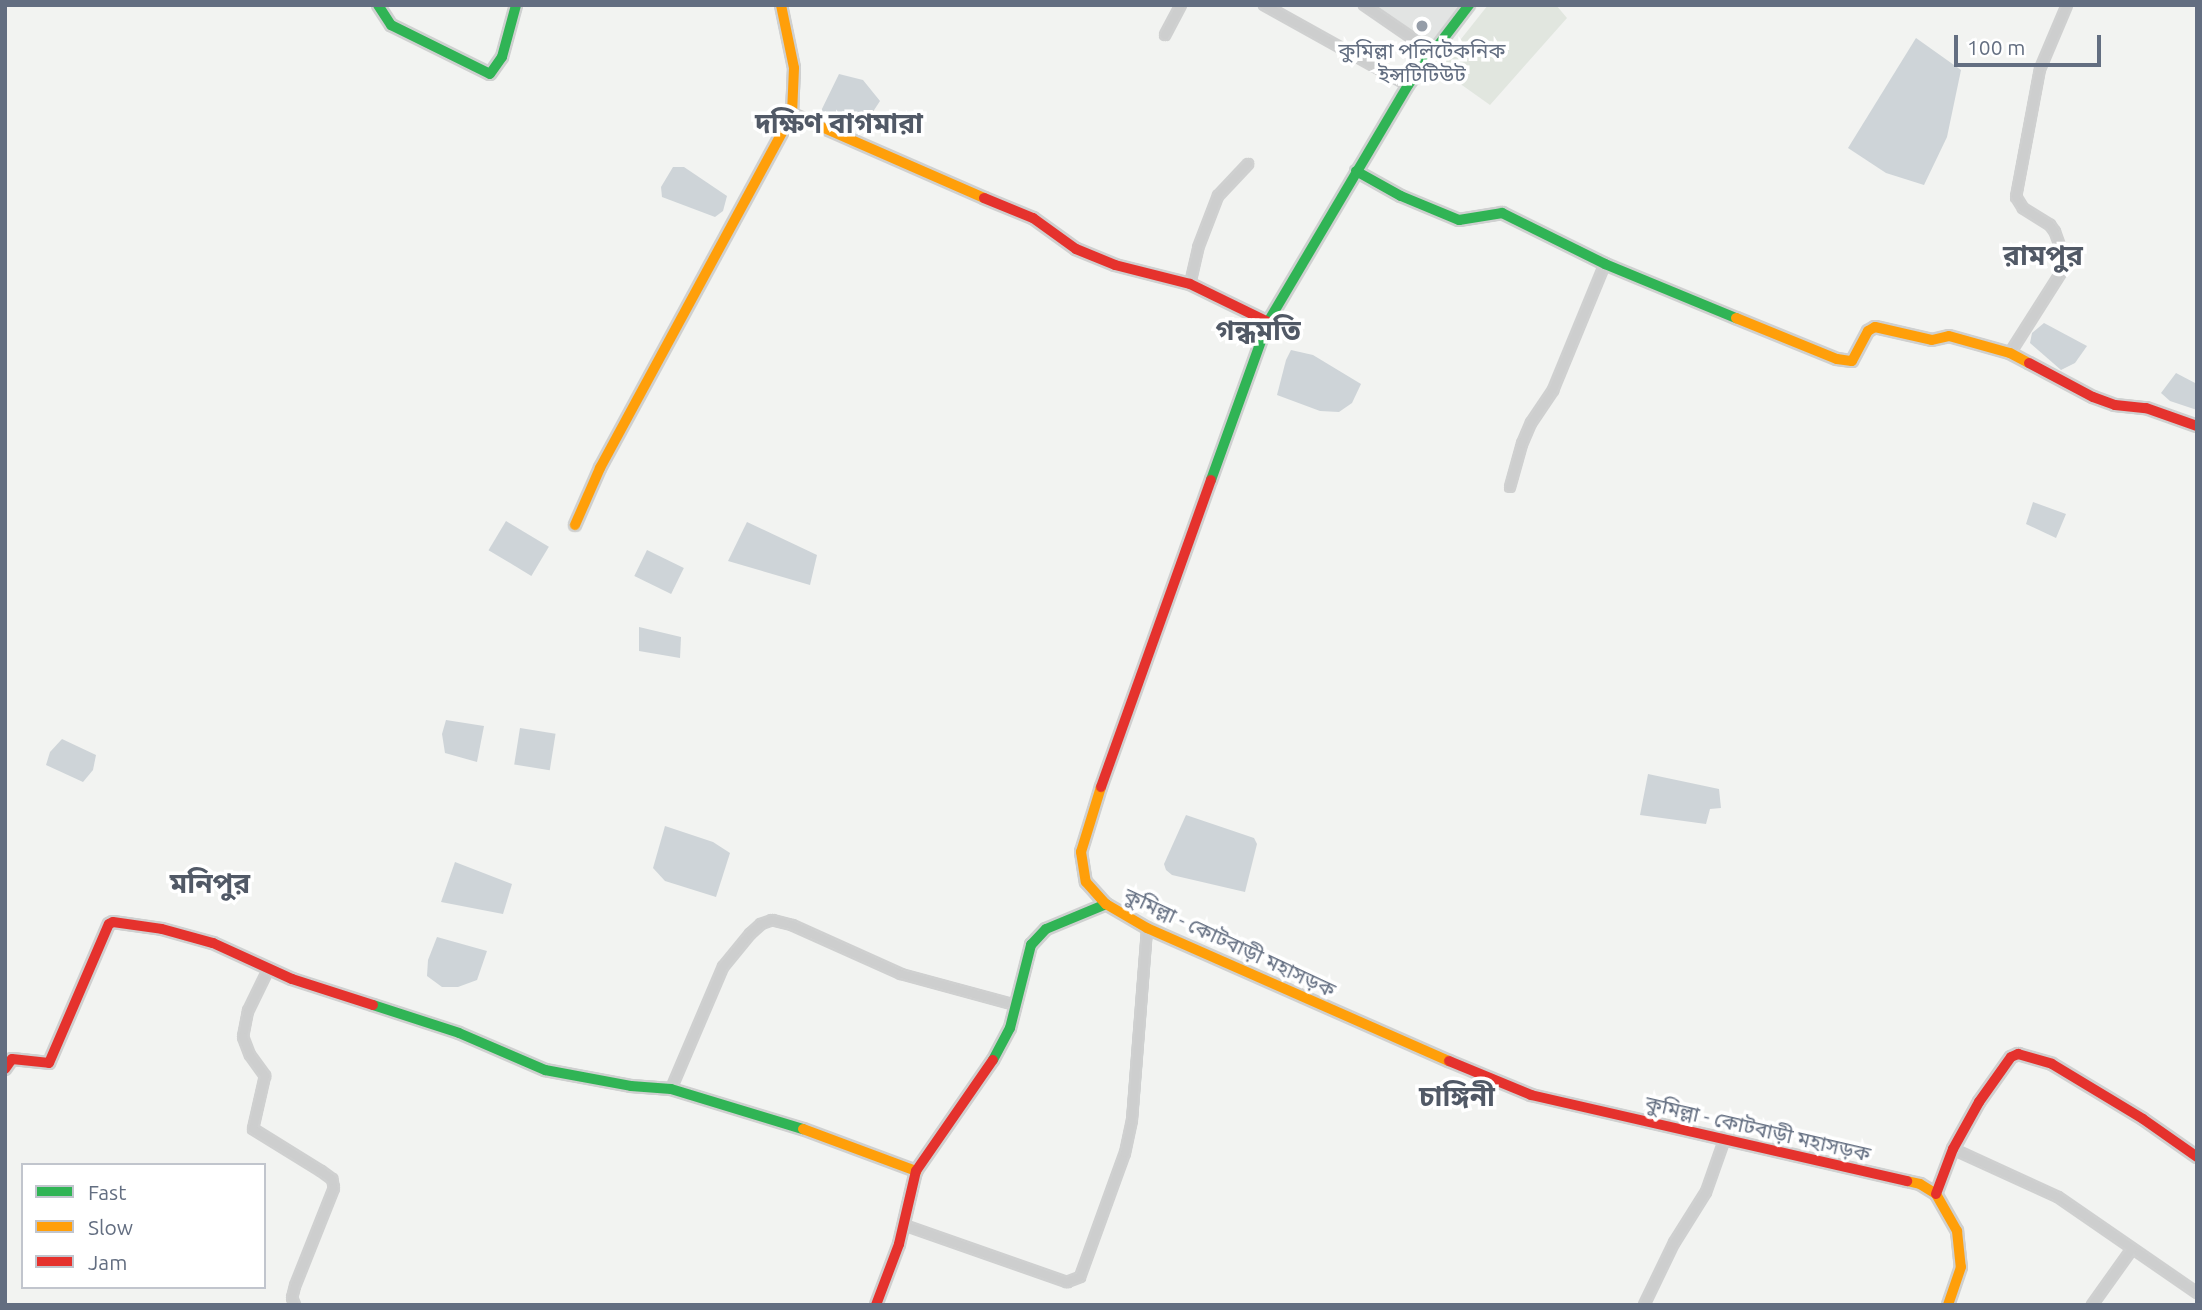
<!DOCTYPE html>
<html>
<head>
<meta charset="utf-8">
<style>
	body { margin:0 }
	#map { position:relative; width:2202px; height:1310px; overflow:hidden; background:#f2f3f1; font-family:Ubuntu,"Noto Sans Bengali",sans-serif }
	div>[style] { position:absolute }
	.built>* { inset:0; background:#e2e4e3 }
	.green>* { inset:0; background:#e1e6df }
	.water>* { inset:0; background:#ced4d8; transform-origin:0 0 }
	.roads { filter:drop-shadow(2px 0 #cfd0d0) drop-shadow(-2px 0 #cfd0d0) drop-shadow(0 2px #cfd0d0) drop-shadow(0 -2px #cfd0d0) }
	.street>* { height:8px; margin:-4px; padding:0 4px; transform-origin:4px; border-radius:4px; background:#cdcece }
	.fast>* { height:10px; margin:-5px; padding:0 5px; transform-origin:5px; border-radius:5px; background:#30b455 }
	.slow>* { height:10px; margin:-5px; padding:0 5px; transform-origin:5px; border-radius:5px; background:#ff9f0a }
	.jam>* { height:10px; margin:-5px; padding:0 5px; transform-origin:5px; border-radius:5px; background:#e5322d }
	.dots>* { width:19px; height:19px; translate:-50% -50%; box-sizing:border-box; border:4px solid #fff; border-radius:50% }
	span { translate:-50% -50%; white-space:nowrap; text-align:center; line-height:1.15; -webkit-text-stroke:7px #fff; paint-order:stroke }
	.poi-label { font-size:21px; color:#636e81 }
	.street-label { font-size:21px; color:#636e81 }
	.district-label { font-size:28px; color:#515966; font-weight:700 }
	.frame { position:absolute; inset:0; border:7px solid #636e81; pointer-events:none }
	.legend { position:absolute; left:21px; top:1163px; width:245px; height:126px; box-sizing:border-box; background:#fff; border:2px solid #c1c5cd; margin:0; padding:9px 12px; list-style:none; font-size:21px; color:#636e81 }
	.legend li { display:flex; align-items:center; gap:14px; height:35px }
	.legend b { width:35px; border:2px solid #c1c5cd }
	.scale { position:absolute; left:1954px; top:35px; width:147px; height:32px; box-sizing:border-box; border:4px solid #636e81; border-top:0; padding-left:9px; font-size:21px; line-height:24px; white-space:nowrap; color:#636e81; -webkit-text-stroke:5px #fff; paint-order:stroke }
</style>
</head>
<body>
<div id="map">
	<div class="built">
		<div style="clip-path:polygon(1371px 5px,1464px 5px,1428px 47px)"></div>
	</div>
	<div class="green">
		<div style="clip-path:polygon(1488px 5px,1556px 5px,1567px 18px,1490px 105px,1438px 68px)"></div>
	</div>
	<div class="water">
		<div style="clip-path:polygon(1916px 38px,1961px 70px,1947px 137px,1924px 185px,1886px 173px,1848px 148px)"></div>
		<div style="clip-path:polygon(839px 74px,863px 80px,880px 101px,863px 127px,855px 121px,819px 115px)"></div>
		<div style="clip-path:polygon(673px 167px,684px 167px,727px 196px,723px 211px,715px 217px,662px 197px,661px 187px)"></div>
		<div style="clip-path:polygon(2044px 323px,2087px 346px,2075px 363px,2061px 370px,2030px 343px,2032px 333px)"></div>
		<div style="clip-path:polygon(1291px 350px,1313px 355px,1361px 384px,1352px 403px,1339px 412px,1320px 411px,1277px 395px,1286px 360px)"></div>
		<div style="clip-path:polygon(2176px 373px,2197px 384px,2197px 410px,2170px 401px,2161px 393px)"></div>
		<div style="clip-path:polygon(2033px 502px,2066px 514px,2056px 538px,2026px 524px)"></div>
		<div style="left:506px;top:521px;width:50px;height:34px;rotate:31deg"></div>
		<div style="clip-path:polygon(747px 522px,817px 555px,810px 585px,728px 561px)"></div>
		<div style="left:647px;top:550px;width:41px;height:29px;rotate:26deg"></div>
		<div style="clip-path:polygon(639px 627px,681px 637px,680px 658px,639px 651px)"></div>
		<div style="clip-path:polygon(446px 720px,484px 726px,477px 762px,445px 753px,442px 734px)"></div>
		<div style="left:520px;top:728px;width:36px;height:37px;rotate:9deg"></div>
		<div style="clip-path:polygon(62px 739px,96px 755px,93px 770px,83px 782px,46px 765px,50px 752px)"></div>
		<div style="clip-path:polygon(1648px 774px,1719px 789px,1721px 808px,1710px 809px,1706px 824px,1640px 815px)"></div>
		<div style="clip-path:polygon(1186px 815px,1254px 838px,1257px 844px,1245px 892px,1172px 875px,1166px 870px,1164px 864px)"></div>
		<div style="clip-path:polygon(665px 826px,713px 842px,730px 853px,716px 897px,665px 881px,653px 868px)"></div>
		<div style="clip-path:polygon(455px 862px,512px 884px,503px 914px,441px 902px)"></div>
		<div style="clip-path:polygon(437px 937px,487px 951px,477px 980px,458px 987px,442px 987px,427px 976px,428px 960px)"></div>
	</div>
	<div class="roads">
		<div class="street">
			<div style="left:1264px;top:5px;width:165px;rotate:29.1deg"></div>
			<div style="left:1364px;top:5px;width:81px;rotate:34.5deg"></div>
			<div style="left:1165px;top:35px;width:34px;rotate:-62deg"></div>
			<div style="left:1190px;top:284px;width:37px;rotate:-77deg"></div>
			<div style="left:1198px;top:248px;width:56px;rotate:-69deg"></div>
			<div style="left:1218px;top:196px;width:44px;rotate:-46.8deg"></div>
			<div style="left:2010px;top:353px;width:97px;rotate:-57.6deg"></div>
			<div style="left:2062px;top:271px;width:14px;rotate:-82deg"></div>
			<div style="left:2064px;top:257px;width:27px;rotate:-110deg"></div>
			<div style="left:2055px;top:232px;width:9px;rotate:-126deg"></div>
			<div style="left:2050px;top:225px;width:32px;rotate:-148deg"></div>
			<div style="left:2023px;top:208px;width:13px;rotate:-122deg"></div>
			<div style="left:2016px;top:197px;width:130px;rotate:-79.4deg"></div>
			<div style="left:2040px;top:69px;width:69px;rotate:-67.1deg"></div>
			<div style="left:1510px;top:487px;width:45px;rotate:-74.4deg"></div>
			<div style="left:1522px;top:444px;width:23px;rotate:-67deg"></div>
			<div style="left:1531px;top:423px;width:40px;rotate:-56deg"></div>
			<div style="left:1553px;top:390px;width:136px;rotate:-67.6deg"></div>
			<div style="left:269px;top:968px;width:48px;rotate:116deg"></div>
			<div style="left:248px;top:1011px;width:26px;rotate:101deg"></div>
			<div style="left:243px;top:1037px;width:19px;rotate:69deg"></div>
			<div style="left:250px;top:1055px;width:26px;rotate:54deg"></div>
			<div style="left:265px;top:1076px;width:54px;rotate:102.8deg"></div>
			<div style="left:253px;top:1129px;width:80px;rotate:31.7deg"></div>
			<div style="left:321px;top:1171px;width:14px;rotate:36deg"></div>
			<div style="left:332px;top:1179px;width:9px;rotate:77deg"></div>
			<div style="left:334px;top:1188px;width:105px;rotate:111.7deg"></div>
			<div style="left:295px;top:1286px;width:12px;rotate:104deg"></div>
			<div style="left:292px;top:1298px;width:8px;rotate:67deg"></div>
			<div style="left:671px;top:1089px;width:133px;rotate:-66.9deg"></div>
			<div style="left:723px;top:967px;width:43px;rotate:-50.7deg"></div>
			<div style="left:750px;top:934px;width:15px;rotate:-42deg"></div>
			<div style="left:761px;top:924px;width:12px;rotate:-20deg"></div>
			<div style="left:772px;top:920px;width:21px;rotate:14deg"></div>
			<div style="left:792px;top:925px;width:120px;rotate:24.2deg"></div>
			<div style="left:901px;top:974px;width:118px;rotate:15.2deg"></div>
			<div style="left:1953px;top:1149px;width:115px;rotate:24.6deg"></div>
			<div style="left:2058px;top:1197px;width:169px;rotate:34.6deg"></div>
			<div style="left:904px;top:1225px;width:173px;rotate:19.3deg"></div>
			<div style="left:1067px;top:1282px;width:14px;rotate:-21deg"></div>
			<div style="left:1080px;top:1277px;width:132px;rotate:-70.1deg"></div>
			<div style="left:1125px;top:1153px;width:34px;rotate:-78deg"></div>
			<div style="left:1132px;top:1120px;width:193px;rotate:-85.5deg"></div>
			<div style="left:1644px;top:1305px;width:69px;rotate:-64.2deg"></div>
			<div style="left:1674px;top:1243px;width:60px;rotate:-57.9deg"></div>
			<div style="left:1706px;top:1192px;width:54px;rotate:-70.6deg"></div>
			<div style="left:2092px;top:1305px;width:69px;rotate:-54.5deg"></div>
		</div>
		<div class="fast">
			<div style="left:378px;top:5px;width:24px;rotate:57deg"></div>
			<div style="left:391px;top:25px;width:110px;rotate:26.3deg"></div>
			<div style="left:490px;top:74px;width:21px;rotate:-55deg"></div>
			<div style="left:502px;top:57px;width:54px;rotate:-74.9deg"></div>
			<div style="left:1356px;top:171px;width:51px;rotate:29.1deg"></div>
			<div style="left:1401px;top:196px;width:63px;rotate:22.5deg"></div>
			<div style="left:1459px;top:220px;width:44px;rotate:-9.2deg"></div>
			<div style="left:1502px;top:213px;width:115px;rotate:26.3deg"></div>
			<div style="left:1605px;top:264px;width:142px;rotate:22.4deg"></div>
			<div style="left:1211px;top:480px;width:168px;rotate:-70.2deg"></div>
			<div style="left:1268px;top:322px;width:275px;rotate:-59.4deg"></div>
			<div style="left:1408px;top:85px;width:101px;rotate:-52.7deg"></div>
			<div style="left:373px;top:1005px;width:90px;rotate:18deg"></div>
			<div style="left:459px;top:1033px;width:94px;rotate:23.3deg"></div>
			<div style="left:545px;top:1070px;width:87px;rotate:10.5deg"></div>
			<div style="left:631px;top:1086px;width:40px;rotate:4.3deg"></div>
			<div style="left:671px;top:1089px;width:138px;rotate:16.9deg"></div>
			<div style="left:993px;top:1060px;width:36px;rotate:-62deg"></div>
			<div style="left:1010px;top:1028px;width:86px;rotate:-75.8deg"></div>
			<div style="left:1031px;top:945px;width:22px;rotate:-47deg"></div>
			<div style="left:1046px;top:929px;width:65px;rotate:-22.6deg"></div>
		</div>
		<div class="slow">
			<div style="left:781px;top:5px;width:64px;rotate:78.3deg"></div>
			<div style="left:794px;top:68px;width:46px;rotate:92.5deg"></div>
			<div style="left:792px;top:114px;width:210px;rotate:23.6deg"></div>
			<div style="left:1736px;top:318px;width:109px;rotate:22.1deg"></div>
			<div style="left:1837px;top:359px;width:15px;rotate:8deg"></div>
			<div style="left:1852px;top:361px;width:34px;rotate:-62deg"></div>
			<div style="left:1868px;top:331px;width:8px;rotate:-30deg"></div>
			<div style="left:1875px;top:327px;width:58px;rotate:12.8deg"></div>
			<div style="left:1932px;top:340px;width:17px;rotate:-13deg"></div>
			<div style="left:1949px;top:336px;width:63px;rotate:15.6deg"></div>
			<div style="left:2010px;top:353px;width:21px;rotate:28deg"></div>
			<div style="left:575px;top:525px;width:62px;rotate:-66.3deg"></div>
			<div style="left:600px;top:468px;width:403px;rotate:-61.5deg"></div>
			<div style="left:1101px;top:787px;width:68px;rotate:107.1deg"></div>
			<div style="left:1081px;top:852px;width:30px;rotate:81deg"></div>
			<div style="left:1086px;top:882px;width:30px;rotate:48deg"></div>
			<div style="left:1106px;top:904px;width:48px;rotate:30.3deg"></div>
			<div style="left:1147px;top:928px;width:330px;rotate:23.8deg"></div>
			<div style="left:803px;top:1129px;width:121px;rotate:20.4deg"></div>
			<div style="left:1907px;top:1181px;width:13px;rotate:13deg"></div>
			<div style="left:1920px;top:1184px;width:19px;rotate:32deg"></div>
			<div style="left:1936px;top:1194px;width:43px;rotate:60.4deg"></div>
			<div style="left:1957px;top:1231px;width:36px;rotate:84deg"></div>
			<div style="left:1961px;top:1267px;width:40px;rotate:108.9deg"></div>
		</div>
		<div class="jam">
			<div style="left:984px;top:198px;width:53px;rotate:22.2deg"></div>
			<div style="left:1033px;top:218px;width:53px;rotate:35.8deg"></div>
			<div style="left:1076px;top:249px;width:42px;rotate:22.3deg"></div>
			<div style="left:1115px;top:265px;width:77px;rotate:14.2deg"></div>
			<div style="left:1190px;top:284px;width:87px;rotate:26deg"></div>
			<div style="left:2029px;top:363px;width:72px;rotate:28deg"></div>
			<div style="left:2093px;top:397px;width:23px;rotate:20deg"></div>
			<div style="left:2115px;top:405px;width:31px;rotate:6deg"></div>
			<div style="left:2146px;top:408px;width:54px;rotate:19.4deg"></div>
			<div style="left:1101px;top:787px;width:326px;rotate:-70.3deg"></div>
			<div style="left:1449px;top:1061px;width:89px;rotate:22.5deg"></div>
			<div style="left:1531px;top:1095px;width:386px;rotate:12.9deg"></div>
			<div style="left:5px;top:1069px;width:12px;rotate:-55deg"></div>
			<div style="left:12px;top:1059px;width:37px;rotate:6deg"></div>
			<div style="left:49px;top:1063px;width:151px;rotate:-66.7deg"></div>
			<div style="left:109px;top:924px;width:4px;rotate:-27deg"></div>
			<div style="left:113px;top:922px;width:49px;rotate:8.1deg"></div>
			<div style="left:162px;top:929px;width:53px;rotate:15.4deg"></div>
			<div style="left:213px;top:943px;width:87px;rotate:24.5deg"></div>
			<div style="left:292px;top:979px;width:85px;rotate:17.8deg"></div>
			<div style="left:1936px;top:1194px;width:48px;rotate:-69.3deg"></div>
			<div style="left:1953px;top:1149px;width:54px;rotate:-61deg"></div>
			<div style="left:1979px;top:1102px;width:55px;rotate:-54.6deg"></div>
			<div style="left:2011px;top:1057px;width:8px;rotate:-23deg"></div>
			<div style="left:2018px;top:1054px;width:35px;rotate:16deg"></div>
			<div style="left:2052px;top:1064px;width:106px;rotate:31.1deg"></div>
			<div style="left:2143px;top:1119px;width:66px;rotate:35.1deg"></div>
			<div style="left:876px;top:1305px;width:65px;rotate:-69.3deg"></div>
			<div style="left:899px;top:1244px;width:75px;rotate:-76.9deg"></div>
			<div style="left:916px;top:1171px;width:135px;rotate:-55.3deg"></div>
		</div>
	</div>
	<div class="dots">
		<div style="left:1422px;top:26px;background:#959da8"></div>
	</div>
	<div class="poi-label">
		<span style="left:1422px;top:62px">কুমিল্লা পলিটেকনিক<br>ইন্সটিটিউট</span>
	</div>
	<div class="street-label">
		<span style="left:1230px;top:942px;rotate:25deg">কুমিল্লা - কোটবাড়ী মহাসড়ক</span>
		<span style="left:1758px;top:1128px;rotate:13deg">কুমিল্লা - কোটবাড়ী মহাসড়ক</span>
	</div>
	<div class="district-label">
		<span style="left:839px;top:123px">দক্ষিণ বাগমারা</span>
		<span style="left:2043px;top:255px">রামপুর</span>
		<span style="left:1258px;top:330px">গন্ধমতি</span>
		<span style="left:210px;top:883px">মনিপুর</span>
		<span style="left:1457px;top:1096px">চাঙ্গিনী</span>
	</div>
	<div class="frame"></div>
	<ul class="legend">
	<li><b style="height:9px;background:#30b455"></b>Fast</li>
	<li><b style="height:9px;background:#ff9f0a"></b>Slow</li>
	<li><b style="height:9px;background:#e5322d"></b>Jam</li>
	</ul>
	<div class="scale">100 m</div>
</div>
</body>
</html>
